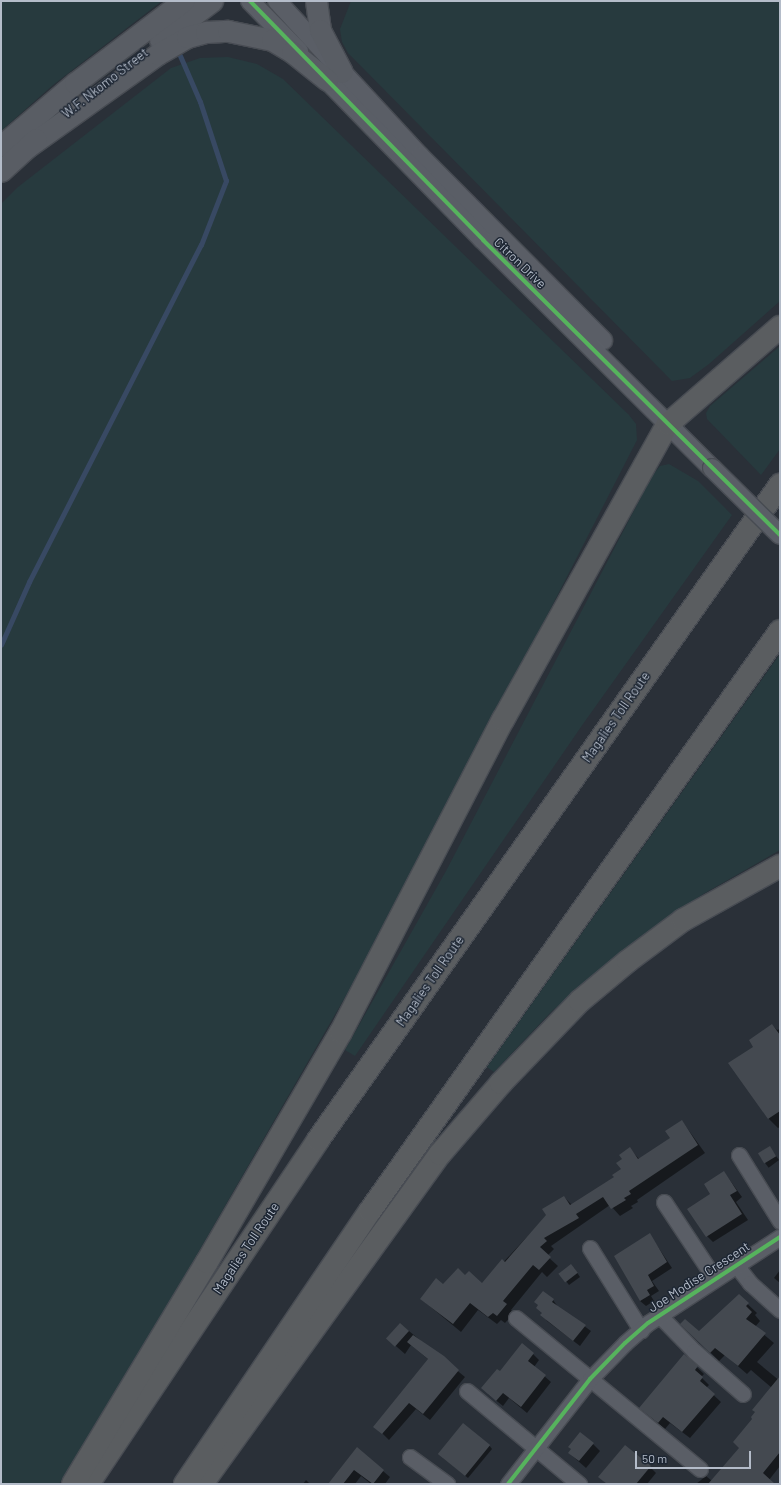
<!DOCTYPE html>
<html>
<head>
<meta charset="utf-8">
<style>
	body { margin:0 }
	#map { position:relative; width:781px; height:1485px; overflow:hidden; background:#2a3038; font-family:Barlow,sans-serif }
	div>[style] { position:absolute }
	.green>* { inset:0; background:#273a3e }
	.shadow>* { inset:0; background:#0007; transform-origin:0 0 }
	.stream>* { height:4.5px; margin:-2.25px; padding:0 2.25px; transform-origin:2.25px; border-radius:2.25px; background:#384963 }
	.building>* { inset:0; background:#444950; transform-origin:0 0 }
	.roads { filter:drop-shadow(1px 0 #484c53) drop-shadow(-1px 0 #484c53) drop-shadow(0 1px #484c53) drop-shadow(0 -1px #484c53) }
	.minor>* { height:15px; margin:-7.5px; padding:0 7.5px; transform-origin:7.5px; border-radius:7.5px; background:#5a5e66 }
	.tertiary>* { height:18px; margin:-9px; padding:0 9px; transform-origin:9px; border-radius:9px; background:#5a5e66 }
	.secondary>* { height:21px; margin:-10.5px; padding:0 10.5px; transform-origin:10.5px; border-radius:10.5px; background:#595d64 }
	.motorway>* { height:22px; margin:-11px; padding:0 11px; transform-origin:11px; border-radius:11px; background:#5a5d60 }
	.bridges { filter:drop-shadow(1px 0 #484c53) drop-shadow(-1px 0 #484c53) drop-shadow(0 1px #484c53) drop-shadow(0 -1px #484c53) }
	.tertiary-bridge>* { height:18px; margin:-9px; padding:0 9px; transform-origin:9px; border-radius:9px; background:#5a5e66 }
	.cycleway>* { height:4px; margin:-2px; padding:0 2px; transform-origin:2px; border-radius:2px; background:#56b35d }
	span { translate:-50% -50%; white-space:nowrap; text-align:center; line-height:1.15; -webkit-text-stroke:3px #1d2633; paint-order:stroke }
	.street-label { font-size:13px; color:#b4bcc9 }
	.frame { position:absolute; inset:0; border:2px solid #b4bcc9; pointer-events:none }
	.scale { position:absolute; left:635px; top:1451px; width:116px; height:18px; box-sizing:border-box; border:2px solid #b4bcc9; border-top:0; padding-left:5px; font-size:12px; line-height:14px; white-space:nowrap; color:#b4bcc9; -webkit-text-stroke:3px #1d2633; paint-order:stroke }
</style>
</head>
<body>
<div id="map">
	<div class="green">
		<div style="clip-path:polygon(1px 1px,162px 1px,53px 85px,1px 131px)"></div>
		<div style="clip-path:polygon(351px 1px,780px 1px,780px 301px,709px 364px,690px 378px,672px 381px,348px 53px,342px 42px,340px 29px)"></div>
		<div style="clip-path:polygon(228px 57px,257px 64px,283px 79px,629px 415px,636px 424px,637px 440px,406px 891px,167px 1307px,59px 1484px,1px 1484px,1px 204px,18px 187px,171px 68px,200px 58px)"></div>
		<div style="clip-path:polygon(780px 346px,780px 449px,761px 475px,707px 419px,706px 413px,710px 406px)"></div>
		<div style="clip-path:polygon(669px 464px,698px 481px,732px 515px,583px 724px,355px 1056px,345px 1050px,446px 871px,652px 476px,660px 466px)"></div>
		<div style="clip-path:polygon(780px 654px,780px 850px,705px 893px,644px 934px,552px 1011px,494px 1072px,487px 1067px)"></div>
	</div>
	<div class="shadow">
		<div style="clip-path:polygon(772px 1025px,777px 1030px,780px 1029px,780px 1127px,778px 1128px,768px 1118px,754px 1047px)"></div>
		<div style="clip-path:polygon(682px 1121px,705px 1153px,637px 1200px,638px 1202px,631px 1206px,633px 1208px,620px 1216px,610px 1205px,551px 1246px,554px 1249px,547px 1256px,558px 1266px,547px 1277px,542px 1272px,511px 1310px,514px 1313px,505px 1323px,501px 1320px,497px 1324px,478px 1310px,461px 1332px,421px 1299px,465px 1276px,483px 1284px,564px 1197px,572px 1205px,615px 1177px,622px 1170px,623px 1160px,630px 1149px,640px 1160px,671px 1138px)"></div>
		<div style="left:770px;top:1148px;width:15px;height:13px;rotate:53deg"></div>
		<div style="clip-path:polygon(724px 1172px,742px 1197px,736px 1202px,748px 1220px,713px 1242px,707px 1236px,711px 1194px)"></div>
		<div style="clip-path:polygon(650px 1235px,672px 1268px,652px 1281px,659px 1291px,651px 1296px,654px 1301px,646px 1306px,640px 1301px)"></div>
		<div style="clip-path:polygon(574px 1268px,580px 1277px,569px 1285px,560px 1273px)"></div>
		<div style="clip-path:polygon(780px 1270px,780px 1283px,774px 1278px)"></div>
		<div style="clip-path:polygon(739px 1296px,757px 1313px,755px 1315px,760px 1321px,755px 1327px,774px 1343px,757px 1362px,780px 1381px,780px 1466px,769px 1480px,774px 1484px,696px 1484px,706px 1476px,712px 1481px,740px 1448px,772px 1388px,751px 1370px,747px 1374px,725px 1355px,719px 1361px,682px 1324px,699px 1333px)"></div>
		<div style="clip-path:polygon(553px 1300px,558px 1307px,591px 1331px,580px 1346px,547px 1321px,543px 1313px)"></div>
		<div style="clip-path:polygon(409px 1331px,465px 1377px,430px 1420px,416px 1409px,389px 1440px,382px 1433px,429px 1360px,411px 1345px,405px 1354px,389px 1340px)"></div>
		<div style="clip-path:polygon(533px 1354px,539px 1360px,534px 1367px,551px 1382px,527px 1413px,509px 1398px,503px 1406px,488px 1394px,500px 1373px)"></div>
		<div style="clip-path:polygon(685px 1356px,704px 1374px,701px 1377px,709px 1385px,706px 1388px,721px 1402px,690px 1438px,670px 1423px,665px 1429px,647px 1414px)"></div>
		<div style="clip-path:polygon(593px 1444px,600px 1451px,586px 1468px,569px 1453px)"></div>
		<div style="clip-path:polygon(489px 1445px,492px 1449px,468px 1478px,443px 1458px)"></div>
		<div style="clip-path:polygon(357px 1449px,390px 1477px,385px 1484px,371px 1484px,361px 1476px,355px 1484px,329px 1484px)"></div>
		<div style="clip-path:polygon(650px 1467px,656px 1473px,647px 1484px,607px 1484px,600px 1477px)"></div>
		<div style="clip-path:polygon(306px 1480px,310px 1484px,303px 1484px)"></div>
	</div>
	<div class="stream">
		<div style="left:1px;top:645px;width:69px;rotate:-66deg"></div>
		<div style="left:29px;top:582px;width:378px;rotate:-63deg"></div>
		<div style="left:201px;top:245px;width:69px;rotate:-68.7deg"></div>
		<div style="left:226px;top:181px;width:83px;rotate:-108.2deg"></div>
		<div style="left:200px;top:102px;width:50px;rotate:-113.5deg"></div>
	</div>
	<div class="building">
		<div style="clip-path:polygon(772px 1024px,780px 1035px,780px 1111px,768px 1119px,728px 1063px,753px 1047px,749px 1040px)"></div>
		<div style="clip-path:polygon(682px 1120px,698px 1145px,629px 1191px,631px 1194px,624px 1198px,626px 1200px,611px 1209px,603px 1197px,576px 1214px,579px 1218px,544px 1238px,547px 1241px,540px 1247px,551px 1257px,539px 1270px,533px 1265px,503px 1301px,507px 1304px,497px 1316px,493px 1313px,488px 1317px,470px 1303px,453px 1324px,420px 1299px,436px 1278px,443px 1284px,458px 1268px,465px 1275px,469px 1271px,482px 1283px,502px 1259px,505px 1262px,546px 1215px,542px 1209px,564px 1196px,570px 1205px,614px 1177px,612px 1175px,621px 1169px,616px 1163px,622px 1159px,619px 1155px,630px 1147px,638px 1159px,670px 1138px,665px 1131px)"></div>
		<div style="left:770px;top:1146px;width:12px;height:14px;rotate:59deg"></div>
		<div style="clip-path:polygon(724px 1171px,737px 1191px,730px 1195px,742px 1214px,706px 1237px,687px 1209px,710px 1194px,704px 1184px)"></div>
		<div style="clip-path:polygon(650px 1233px,667px 1262px,648px 1275px,654px 1286px,647px 1290px,650px 1295px,640px 1301px,614px 1256px)"></div>
		<div style="left:571px;top:1264px;width:11px;height:16px;rotate:52deg"></div>
		<div style="clip-path:polygon(543px 1291px,554px 1299px,552px 1302px,586px 1325px,573px 1341px,540px 1315px,542px 1313px,536px 1308px,538px 1305px,534px 1302px)"></div>
		<div style="clip-path:polygon(739px 1294px,749px 1303px,746px 1306px,752px 1312px,746px 1319px,766px 1333px,738px 1366px,715px 1348px,710px 1353px,680px 1324px,685px 1319px,699px 1331px)"></div>
		<div style="left:400px;top:1323px;width:12px;height:21px;rotate:42deg"></div>
		<div style="clip-path:polygon(413px 1335px,444px 1356px,459px 1370px,423px 1414px,409px 1403px,382px 1434px,373px 1427px,428px 1359px,407px 1342px)"></div>
		<div style="clip-path:polygon(522px 1343px,534px 1353px,528px 1361px,546px 1375px,521px 1407px,503px 1393px,496px 1401px,481px 1388px,497px 1369px,500px 1371px)"></div>
		<div style="clip-path:polygon(684px 1354px,698px 1366px,695px 1370px,703px 1377px,700px 1381px,715px 1394px,682px 1432px,663px 1417px,658px 1423px,639px 1408px)"></div>
		<div style="clip-path:polygon(780px 1376px,780px 1452px,763px 1473px,775px 1484px,708px 1484px,739px 1448px,733px 1442px,752px 1419px,751px 1417px,755px 1412px,752px 1410px)"></div>
		<div style="left:463px;top:1423px;width:35px;height:40px;rotate:39deg"></div>
		<div style="clip-path:polygon(580px 1432px,594px 1443px,579px 1461px,568px 1453px,571px 1449px,568px 1447px)"></div>
		<div style="clip-path:polygon(625px 1445px,651px 1466px,636px 1484px,607px 1484px,598px 1477px)"></div>
		<div style="clip-path:polygon(357px 1447px,384px 1470px,373px 1484px,354px 1470px,343px 1484px,328px 1484px)"></div>
	</div>
	<div class="roads">
		<div class="minor">
			<div style="left:739px;top:1155px;width:78px;rotate:58.2deg"></div>
			<div style="left:664px;top:1202px;width:92px;rotate:56.5deg"></div>
			<div style="left:590px;top:1248px;width:97px;rotate:58.1deg"></div>
			<div style="left:736px;top:1265px;width:23px;rotate:52deg"></div>
			<div style="left:750px;top:1283px;width:40px;rotate:42deg"></div>
			<div style="left:660px;top:1316px;width:49px;rotate:45.8deg"></div>
			<div style="left:694px;top:1351px;width:65px;rotate:41.3deg"></div>
			<div style="left:516px;top:1318px;width:238px;rotate:39.4deg"></div>
			<div style="left:467px;top:1391px;width:146px;rotate:39.7deg"></div>
			<div style="left:410px;top:1457px;width:46px;rotate:36.1deg"></div>
			<div style="left:508px;top:1484px;width:133px;rotate:-52deg"></div>
			<div style="left:590px;top:1379px;width:50px;rotate:-45.8deg"></div>
			<div style="left:625px;top:1343px;width:30px;rotate:-41deg"></div>
			<div style="left:648px;top:1323px;width:158px;rotate:-33.1deg"></div>
		</div>
		<div class="tertiary">
			<div style="left:250px;top:1px;width:70px;rotate:45.6deg"></div>
			<div style="left:277px;top:1px;width:211px;rotate:47.3deg"></div>
			<div style="left:420px;top:156px;width:260px;rotate:45.2deg"></div>
			<div style="left:318px;top:71px;width:236px;rotate:45.7deg"></div>
			<div style="left:483px;top:240px;width:323px;rotate:44.9deg"></div>
		</div>
		<div class="secondary">
			<div style="left:316px;top:1px;width:29px;rotate:82deg"></div>
			<div style="left:320px;top:30px;width:47px;rotate:62.4deg"></div>
			<div style="left:160px;top:40px;width:65px;rotate:-36.9deg"></div>
			<div style="left:1px;top:146px;width:97px;rotate:-40.4deg"></div>
			<div style="left:75px;top:83px;width:136px;rotate:-37.2deg"></div>
			<div style="left:26px;top:148px;width:162px;rotate:-35.5deg"></div>
			<div style="left:158px;top:54px;width:34px;rotate:-30deg"></div>
			<div style="left:187px;top:37px;width:20px;rotate:-15deg"></div>
			<div style="left:206px;top:32px;width:22px;rotate:-3deg"></div>
			<div style="left:228px;top:31px;width:45px;rotate:11.6deg"></div>
			<div style="left:272px;top:40px;width:23px;rotate:31deg"></div>
			<div style="left:292px;top:52px;width:45px;rotate:38.7deg"></div>
			<div style="left:1px;top:171px;width:47px;rotate:-42.4deg"></div>
		</div>
		<div class="motorway">
			<div style="left:92px;top:1478px;width:407px;rotate:-56.2deg"></div>
			<div style="left:318px;top:1140px;width:802px;rotate:-54.8deg"></div>
			<div style="left:204px;top:1481px;width:403px;rotate:-54.2deg"></div>
			<div style="left:440px;top:1154px;width:94px;rotate:-49.3deg"></div>
			<div style="left:501px;top:1083px;width:114px;rotate:-46.1deg"></div>
			<div style="left:580px;top:1001px;width:62px;rotate:-39.8deg"></div>
			<div style="left:628px;top:961px;width:69px;rotate:-36.7deg"></div>
			<div style="left:683px;top:920px;width:111px;rotate:-29.1deg"></div>
			<div style="left:73px;top:1484px;width:259px;rotate:-58.9deg"></div>
			<div style="left:207px;top:1262px;width:266px;rotate:-59.8deg"></div>
			<div style="left:341px;top:1032px;width:352px;rotate:-62.6deg"></div>
			<div style="left:503px;top:720px;width:339px;rotate:-60.9deg"></div>
			<div style="left:668px;top:424px;width:148px;rotate:-40.9deg"></div>
			<div style="left:185px;top:1484px;width:330px;rotate:-55.9deg"></div>
			<div style="left:370px;top:1211px;width:710px;rotate:-54.74deg"></div>
		</div>
	</div>
	<div class="bridges">
		<div class="tertiary-bridge">
			<div style="left:712px;top:468px;width:95px;rotate:44.6deg"></div>
		</div>
	</div>
	<div class="cycleway">
		<div style="left:250px;top:1px;width:334px;rotate:45.7deg"></div>
		<div style="left:483px;top:240px;width:419px;rotate:44.8deg"></div>
		<div style="left:508px;top:1484px;width:133px;rotate:-52deg"></div>
		<div style="left:590px;top:1379px;width:50px;rotate:-45.8deg"></div>
		<div style="left:625px;top:1343px;width:30px;rotate:-41deg"></div>
		<div style="left:648px;top:1323px;width:158px;rotate:-33.1deg"></div>
	</div>
	<div class="street-label">
		<span style="left:105px;top:83px;rotate:-38deg">W.F. Nkomo Street</span>
		<span style="left:520px;top:263px;rotate:44deg">Citron Drive</span>
		<span style="left:616px;top:717px;rotate:-55deg">Magalies Toll Route</span>
		<span style="left:430px;top:981px;rotate:-55deg">Magalies Toll Route</span>
		<span style="left:246px;top:1248px;rotate:-56deg">Magalies Toll Route</span>
		<span style="left:699px;top:1277px;rotate:-33deg">Joe Modise Crescent</span>
	</div>
	<div class="frame"></div>
	<div class="scale">50 m</div>
</div>
</body>
</html>
